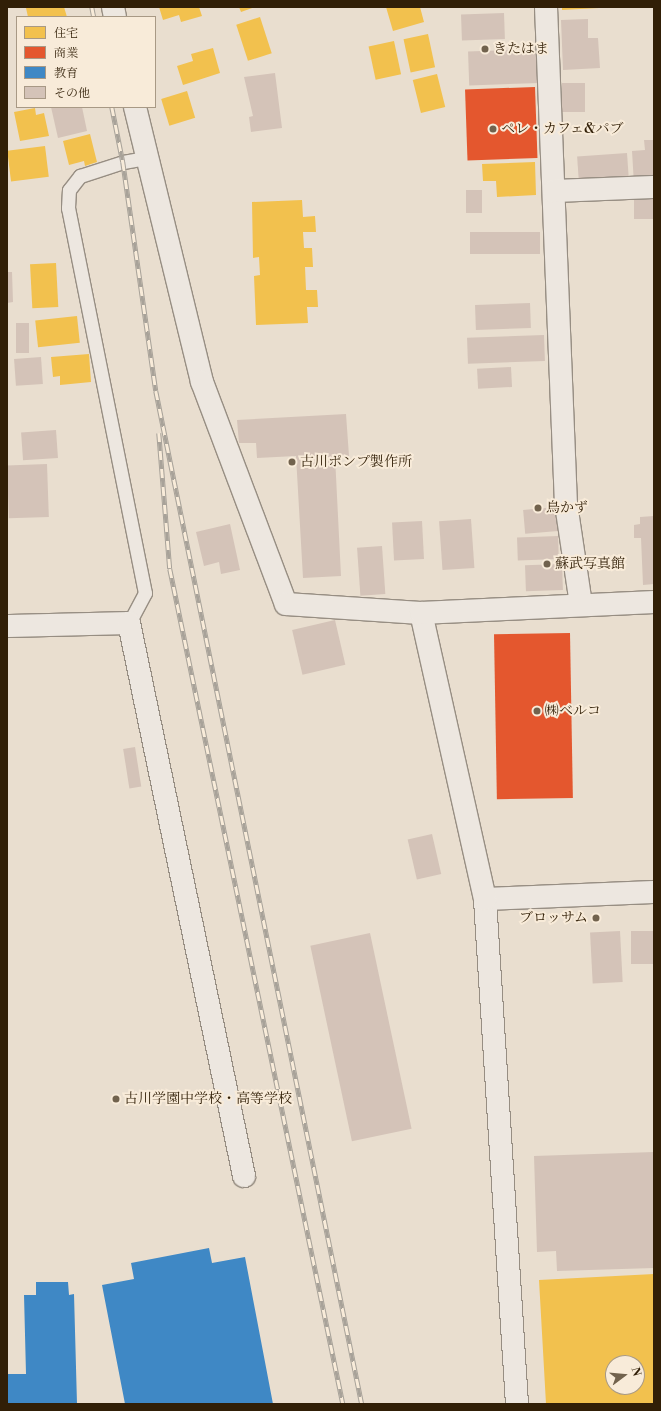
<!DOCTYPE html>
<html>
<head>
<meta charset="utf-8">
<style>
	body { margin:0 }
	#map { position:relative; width:661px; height:1411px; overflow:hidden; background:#e9decf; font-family:"Libre Bodoni","Noto Serif JP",serif }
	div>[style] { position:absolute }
	.homes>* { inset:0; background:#f2c14e; transform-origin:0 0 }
	.shops>* { inset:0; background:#e4572e; transform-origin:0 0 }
	.schools>* { inset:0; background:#3f88c5 }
	.building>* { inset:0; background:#d4c3b8; transform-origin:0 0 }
	.roads { filter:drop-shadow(1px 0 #978e83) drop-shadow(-1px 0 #978e83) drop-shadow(0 1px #978e83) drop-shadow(0 -1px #978e83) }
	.service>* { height:13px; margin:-6.5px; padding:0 6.5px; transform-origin:6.5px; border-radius:6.5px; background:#ede7e0 }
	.minor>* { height:22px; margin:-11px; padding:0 11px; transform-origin:11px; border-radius:11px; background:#ede7e0 }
	.tertiary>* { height:22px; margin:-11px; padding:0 11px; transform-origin:11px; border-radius:11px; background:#ede7e0 }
	.rail>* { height:4.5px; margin-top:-2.25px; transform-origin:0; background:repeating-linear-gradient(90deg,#f8ebd9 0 9px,#a8a299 0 18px); box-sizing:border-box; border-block:1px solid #a8a299 }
	.dots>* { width:11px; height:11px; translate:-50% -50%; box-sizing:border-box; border:2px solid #f8ebd9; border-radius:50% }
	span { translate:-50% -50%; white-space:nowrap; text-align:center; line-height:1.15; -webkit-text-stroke:4px #f8ebd9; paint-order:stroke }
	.poi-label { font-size:14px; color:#311f07 }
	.left { translate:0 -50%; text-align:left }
	.right { translate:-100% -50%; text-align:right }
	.frame { position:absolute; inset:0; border:8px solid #311f07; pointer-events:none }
	.legend { position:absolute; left:16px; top:16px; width:140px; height:92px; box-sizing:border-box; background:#f8ebd9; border:1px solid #a89985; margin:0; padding:5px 7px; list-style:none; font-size:12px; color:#311f07 }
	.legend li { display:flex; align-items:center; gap:8px; height:20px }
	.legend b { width:20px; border:1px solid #a89985 }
	.north { position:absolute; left:605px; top:1355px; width:40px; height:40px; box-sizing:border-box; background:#f8ebd9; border:1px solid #a89985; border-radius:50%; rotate:74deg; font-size:11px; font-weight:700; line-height:16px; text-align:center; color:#311f07 }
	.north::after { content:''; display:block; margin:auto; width:14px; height:18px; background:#71624d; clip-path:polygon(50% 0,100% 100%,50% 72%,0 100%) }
</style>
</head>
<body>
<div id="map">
	<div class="homes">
		<div style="clip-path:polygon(28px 7px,64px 7px,67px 17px,28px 17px,26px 8px)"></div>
		<div style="clip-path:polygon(159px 7px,199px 7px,202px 16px,181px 22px,179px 15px,163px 20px)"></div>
		<div style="clip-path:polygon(239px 7px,255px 7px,241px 12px)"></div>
		<div style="clip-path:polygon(386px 7px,420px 7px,424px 22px,393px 31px)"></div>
		<div style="clip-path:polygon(562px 7px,599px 7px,599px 8px,562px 10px)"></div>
		<div style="left:260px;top:17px;width:38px;height:25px;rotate:72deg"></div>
		<div style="left:428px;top:34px;width:34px;height:25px;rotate:78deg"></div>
		<div style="left:394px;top:41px;width:34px;height:26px;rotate:78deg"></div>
		<div style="clip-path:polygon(213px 48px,220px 73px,183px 85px,177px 66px,193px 61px,191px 54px)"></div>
		<div style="left:437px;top:74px;width:34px;height:25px;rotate:76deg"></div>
		<div style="left:187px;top:91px;width:28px;height:27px;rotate:73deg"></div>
		<div style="clip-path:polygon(35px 108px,36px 115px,44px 113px,49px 136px,20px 141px,14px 112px)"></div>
		<div style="clip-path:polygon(90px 134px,97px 162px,85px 166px,84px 161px,69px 165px,63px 141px)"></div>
		<div style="left:45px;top:146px;width:31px;height:38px;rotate:83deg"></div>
		<div style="clip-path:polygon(535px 162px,536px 195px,497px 197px,496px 181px,483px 181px,482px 164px)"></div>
		<div style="clip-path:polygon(302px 200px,303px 217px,315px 216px,316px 232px,303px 232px,304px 248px,312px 248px,313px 267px,305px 267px,306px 290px,317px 290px,318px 307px,307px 307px,308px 323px,256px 325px,254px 276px,260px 275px,259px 257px,253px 258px,252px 202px)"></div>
		<div style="left:56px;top:263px;width:44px;height:26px;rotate:87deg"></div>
		<div style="left:77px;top:316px;width:27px;height:42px;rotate:84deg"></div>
		<div style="clip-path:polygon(89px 354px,91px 382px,60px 385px,60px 376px,53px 377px,51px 357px)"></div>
		<div style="clip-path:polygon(evenodd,654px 1274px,654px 1404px,546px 1404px,539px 1280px,654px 1274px,613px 1363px,637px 1363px,637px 1387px,613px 1387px,613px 1363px)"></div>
	</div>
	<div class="shops">
		<div style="left:535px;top:87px;width:71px;height:70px;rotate:88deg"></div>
		<div style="left:570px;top:633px;width:165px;height:76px;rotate:89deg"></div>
	</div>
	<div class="schools">
		<div style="clip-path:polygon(209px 1248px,212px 1263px,245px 1257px,273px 1404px,125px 1404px,102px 1285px,134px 1279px,131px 1263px)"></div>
		<div style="clip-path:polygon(36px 1282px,68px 1282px,69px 1295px,74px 1294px,77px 1404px,7px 1404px,7px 1374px,26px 1374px,24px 1295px,36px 1295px)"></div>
	</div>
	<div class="building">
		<div style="left:504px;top:13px;width:26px;height:43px;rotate:88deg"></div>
		<div style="clip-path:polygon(588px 19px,588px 38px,598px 38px,600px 68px,563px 70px,561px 20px)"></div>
		<div style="left:539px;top:49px;width:34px;height:71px;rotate:88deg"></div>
		<div style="clip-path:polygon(275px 73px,282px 128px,251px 132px,249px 117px,253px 116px,244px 77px)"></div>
		<div style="left:585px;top:83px;width:29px;height:23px;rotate:90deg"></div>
		<div style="clip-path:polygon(51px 107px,82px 107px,87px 131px,58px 138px)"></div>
		<div style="clip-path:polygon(644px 140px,654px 140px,654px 183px,634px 184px,632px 151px,645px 150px)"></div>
		<div style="left:627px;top:153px;width:30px;height:50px;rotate:86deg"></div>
		<div style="left:466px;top:190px;width:16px;height:23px"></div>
		<div style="left:654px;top:199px;width:20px;height:20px;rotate:90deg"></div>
		<div style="left:470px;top:232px;width:70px;height:22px"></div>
		<div style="clip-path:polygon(7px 272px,12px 272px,13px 302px,7px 303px)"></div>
		<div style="left:530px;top:303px;width:25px;height:55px;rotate:88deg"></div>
		<div style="left:16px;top:323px;width:13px;height:30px"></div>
		<div style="left:544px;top:335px;width:26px;height:77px;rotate:88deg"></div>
		<div style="left:41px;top:357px;width:27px;height:27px;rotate:86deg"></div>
		<div style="left:511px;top:367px;width:20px;height:34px;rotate:87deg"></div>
		<div style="clip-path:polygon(346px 414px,349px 456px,335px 456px,341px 576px,303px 578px,296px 456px,257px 458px,256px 443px,239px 443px,237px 420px)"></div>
		<div style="left:56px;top:430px;width:28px;height:35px;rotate:86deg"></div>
		<div style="left:47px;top:464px;width:53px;height:40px;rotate:88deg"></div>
		<div style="left:556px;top:507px;width:24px;height:33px;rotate:85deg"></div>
		<div style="clip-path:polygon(654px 516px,654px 584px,643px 585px,641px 538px,634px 538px,634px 525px,640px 524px,640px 517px)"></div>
		<div style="left:471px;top:519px;width:49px;height:32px;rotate:86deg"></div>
		<div style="left:422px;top:521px;width:38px;height:30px;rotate:87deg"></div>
		<div style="clip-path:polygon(230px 524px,240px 570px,221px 574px,219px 562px,204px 566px,196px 532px)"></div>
		<div style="left:558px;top:536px;width:23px;height:41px;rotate:88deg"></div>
		<div style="left:382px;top:546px;width:48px;height:25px;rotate:86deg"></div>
		<div style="left:562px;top:564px;width:26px;height:37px;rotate:88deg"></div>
		<div style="left:335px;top:620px;width:46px;height:44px;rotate:77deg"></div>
		<div style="left:135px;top:747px;width:40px;height:12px;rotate:81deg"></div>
		<div style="left:432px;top:834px;width:41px;height:25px;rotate:77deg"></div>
		<div style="left:620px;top:931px;width:51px;height:30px;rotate:87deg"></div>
		<div style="left:654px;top:931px;width:33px;height:23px;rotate:90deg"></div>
		<div style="left:370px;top:933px;width:200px;height:61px;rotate:78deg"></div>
		<div style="clip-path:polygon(654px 1152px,654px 1268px,557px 1271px,556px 1251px,537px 1252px,534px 1156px)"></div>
	</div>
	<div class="roads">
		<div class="service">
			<div style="left:129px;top:623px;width:34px;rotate:-62deg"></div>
			<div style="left:145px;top:593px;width:393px;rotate:-101.3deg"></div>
			<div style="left:68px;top:208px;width:18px;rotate:-87deg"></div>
			<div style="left:69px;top:190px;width:18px;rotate:-52deg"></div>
			<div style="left:80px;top:176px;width:45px;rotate:-18deg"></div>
			<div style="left:123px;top:162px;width:23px;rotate:-10deg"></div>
		</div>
		<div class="minor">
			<div style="left:113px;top:7px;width:10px;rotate:79deg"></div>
			<div style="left:546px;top:7px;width:497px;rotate:87.7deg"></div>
			<div style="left:566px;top:504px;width:101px;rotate:81.5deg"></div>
			<div style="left:135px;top:107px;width:283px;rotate:76.3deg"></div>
			<div style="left:202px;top:382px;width:237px;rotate:69.3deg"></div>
			<div style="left:286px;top:604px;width:135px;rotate:3.8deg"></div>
			<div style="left:554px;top:191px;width:100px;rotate:-2.3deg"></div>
			<div style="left:7px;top:626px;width:122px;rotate:-1.4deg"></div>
			<div style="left:129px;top:623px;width:565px;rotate:78.25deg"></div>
		</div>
		<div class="tertiary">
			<div style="left:485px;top:899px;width:169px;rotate:-2.4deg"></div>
			<div style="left:517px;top:1404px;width:506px;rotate:-93.63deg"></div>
			<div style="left:485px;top:899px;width:293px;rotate:-102.6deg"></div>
			<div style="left:421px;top:613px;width:233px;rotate:-2.7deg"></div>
		</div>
	</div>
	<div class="rail">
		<div style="left:92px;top:7px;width:10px;rotate:79deg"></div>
		<div style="left:112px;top:107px;width:56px;rotate:78.7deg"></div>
		<div style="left:123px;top:162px;width:231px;rotate:81.8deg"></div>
		<div style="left:156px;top:391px;width:1034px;rotate:78.51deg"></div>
		<div style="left:159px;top:433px;width:136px;rotate:85.4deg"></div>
		<div style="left:170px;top:569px;width:853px;rotate:78.29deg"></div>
	</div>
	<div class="dots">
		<div style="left:485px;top:49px;background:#71624d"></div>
		<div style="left:493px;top:129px;background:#71624d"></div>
		<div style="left:292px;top:462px;background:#71624d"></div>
		<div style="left:538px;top:508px;background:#71624d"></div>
		<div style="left:547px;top:564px;background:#71624d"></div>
		<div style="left:537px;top:711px;background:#71624d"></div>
		<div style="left:596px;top:918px;background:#71624d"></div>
		<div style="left:116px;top:1099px;background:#71624d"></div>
	</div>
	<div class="poi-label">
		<span class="left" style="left:493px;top:49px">きたはま</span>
		<span class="left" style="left:501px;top:129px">ペレ・カフェ&amp;パブ</span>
		<span class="left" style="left:300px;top:462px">古川ポンプ製作所</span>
		<span class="left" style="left:546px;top:508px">鳥かず</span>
		<span class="left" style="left:555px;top:564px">蘇武写真館</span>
		<span class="left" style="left:545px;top:711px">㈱ベルコ</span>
		<span class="right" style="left:588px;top:918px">ブロッサム</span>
		<span class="left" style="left:124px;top:1099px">古川学園中学校・高等学校</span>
	</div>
	<div class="frame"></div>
	<ul class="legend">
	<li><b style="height:11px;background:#f2c14e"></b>住宅</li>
	<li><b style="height:11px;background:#e4572e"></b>商業</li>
	<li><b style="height:11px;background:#3f88c5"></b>教育</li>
	<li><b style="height:11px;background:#d4c3b8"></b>その他</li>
	</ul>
	<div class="north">N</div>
</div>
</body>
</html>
